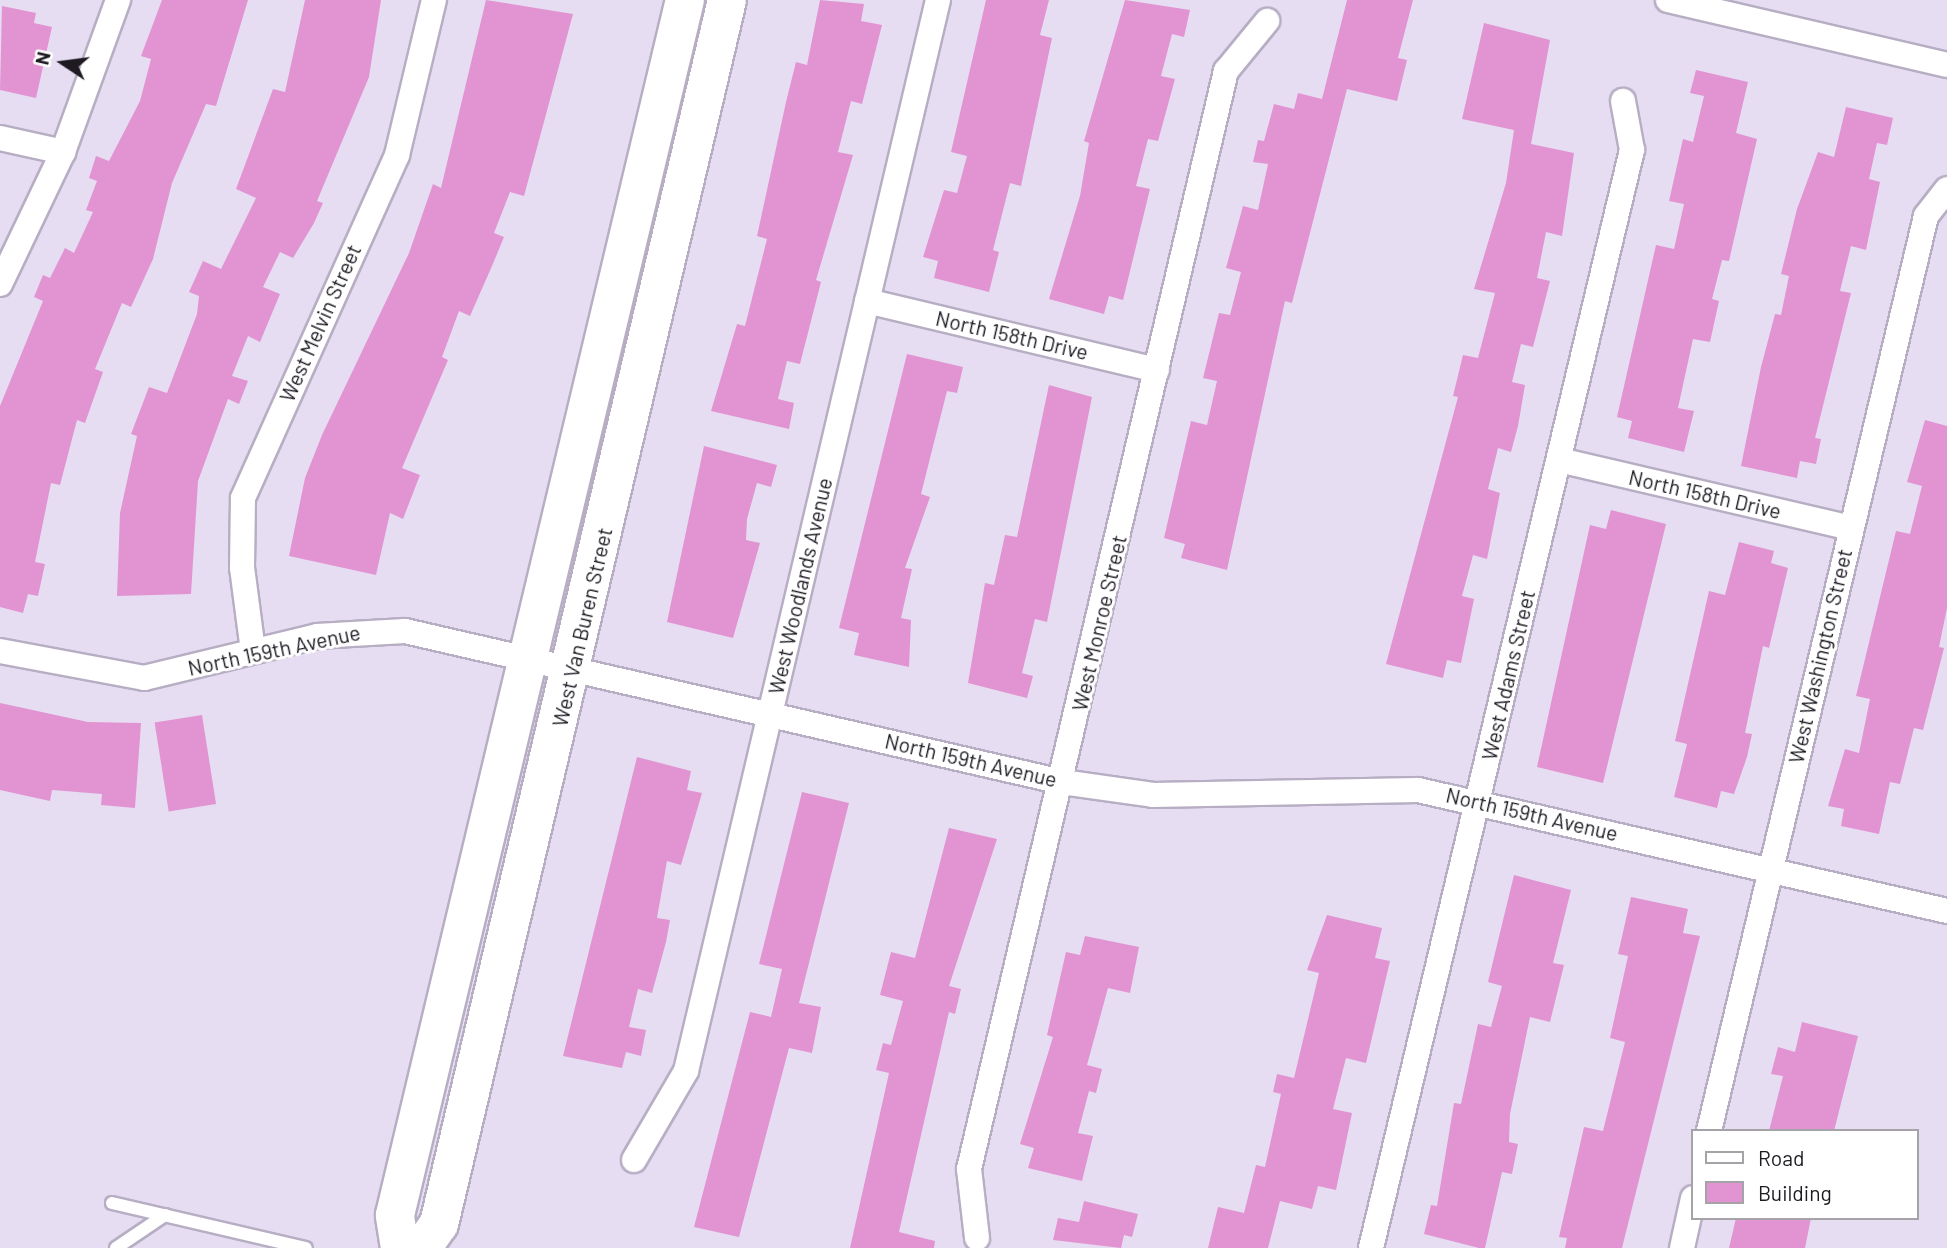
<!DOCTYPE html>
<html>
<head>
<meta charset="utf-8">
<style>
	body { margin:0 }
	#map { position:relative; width:1947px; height:1248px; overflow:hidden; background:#e6ddf3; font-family:Barlow,sans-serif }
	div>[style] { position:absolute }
	.building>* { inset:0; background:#e194d1; transform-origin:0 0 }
	.roads { filter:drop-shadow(2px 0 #b7aec3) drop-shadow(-2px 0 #b7aec3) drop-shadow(0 2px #b7aec3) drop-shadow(0 -2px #b7aec3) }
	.lane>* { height:12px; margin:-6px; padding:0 6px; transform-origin:6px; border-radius:6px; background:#fff }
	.street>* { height:24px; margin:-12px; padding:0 12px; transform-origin:12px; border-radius:12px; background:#fff }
	.primary>* { height:38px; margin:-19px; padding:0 19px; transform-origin:19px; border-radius:19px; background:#fff }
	span { translate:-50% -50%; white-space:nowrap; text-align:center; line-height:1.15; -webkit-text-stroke:6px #fff; paint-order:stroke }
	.street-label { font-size:21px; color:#1d1a22 }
	.legend { position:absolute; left:1691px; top:1129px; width:228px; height:91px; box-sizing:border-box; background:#fff; border:2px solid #a5a3a7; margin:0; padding:9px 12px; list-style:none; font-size:21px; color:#1d1a22 }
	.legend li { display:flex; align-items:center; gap:14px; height:35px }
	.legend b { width:35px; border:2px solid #a5a3a7 }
	.north { position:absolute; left:28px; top:28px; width:70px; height:70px; -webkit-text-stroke:5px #fff; paint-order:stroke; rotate:283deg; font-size:19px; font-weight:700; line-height:28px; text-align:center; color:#1d1a22 }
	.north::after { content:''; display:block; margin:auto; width:24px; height:32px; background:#1d1a22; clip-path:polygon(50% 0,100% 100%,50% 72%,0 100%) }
</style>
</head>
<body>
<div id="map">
	<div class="building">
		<div style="clip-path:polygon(162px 0,248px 0,216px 106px,206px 104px,172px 183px,153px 259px,131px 307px,122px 303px,95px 369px,103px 372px,85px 423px,77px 420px,60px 485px,51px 483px,35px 562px,45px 564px,38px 596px,28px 594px,23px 613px,0 607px,0 406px,43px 301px,34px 297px,43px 275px,50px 278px,65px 248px,74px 253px,93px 212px,86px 210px,97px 181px,89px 178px,96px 156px,109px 161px,140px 101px,151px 59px,141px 56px)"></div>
		<div style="clip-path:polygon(305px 0,381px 0,369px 77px,317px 201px,323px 203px,314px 223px,293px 258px,280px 252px,263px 287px,280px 294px,260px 342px,248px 336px,232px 376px,248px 381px,239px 404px,228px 399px,198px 481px,191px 594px,117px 596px,120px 513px,137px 436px,131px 434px,149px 387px,167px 393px,197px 314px,199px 296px,189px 292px,203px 261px,221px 269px,256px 198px,236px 189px,273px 89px,285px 92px)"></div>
		<div style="clip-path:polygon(486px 0,573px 14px,524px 196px,510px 192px,494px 233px,504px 237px,492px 266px,470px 316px,459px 311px,442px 357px,448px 360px,402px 468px,420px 475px,403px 519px,390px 513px,376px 575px,289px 556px,305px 478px,322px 435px,409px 253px,433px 184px,441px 188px)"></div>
		<div style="clip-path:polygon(820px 0,864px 4px,861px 21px,882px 25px,862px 104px,851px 101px,838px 152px,853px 155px,816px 280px,821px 282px,800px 364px,787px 361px,778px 399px,794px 403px,789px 429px,711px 411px,737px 324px,745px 326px,767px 239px,757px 236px,786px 102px,796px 62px,807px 65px)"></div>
		<div style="clip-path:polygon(986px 0,1049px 0,1040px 35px,1052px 38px,1021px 186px,1010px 183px,993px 250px,999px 252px,989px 292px,934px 278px,938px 261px,923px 257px,944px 190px,957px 193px,967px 156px,951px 152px)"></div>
		<div style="clip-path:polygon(1125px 0,1190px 10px,1184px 37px,1172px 34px,1161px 76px,1175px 79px,1158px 141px,1148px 139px,1136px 186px,1150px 189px,1123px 300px,1109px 296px,1104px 314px,1049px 299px,1080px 196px,1089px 143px,1084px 141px)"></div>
		<div style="clip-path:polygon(1347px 0,1413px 0,1398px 58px,1407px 60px,1397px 101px,1347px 89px,1292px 303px,1285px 301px,1227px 570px,1181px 558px,1185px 544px,1164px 538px,1191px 421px,1207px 425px,1217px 381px,1203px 378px,1219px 313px,1230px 315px,1241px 272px,1226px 268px,1243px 206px,1258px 210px,1268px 164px,1253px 162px,1258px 140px,1264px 141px,1274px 104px,1294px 109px,1298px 93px,1322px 99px)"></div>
		<div style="clip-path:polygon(2px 6px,36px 13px,34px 23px,52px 27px,36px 98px,0 90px)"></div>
		<div style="clip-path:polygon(1484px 23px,1550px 40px,1531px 144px,1574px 153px,1562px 236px,1546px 232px,1537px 278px,1550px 281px,1533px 347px,1521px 344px,1512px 382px,1525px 385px,1518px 426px,1511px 452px,1498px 448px,1488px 489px,1500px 493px,1487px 559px,1473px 555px,1462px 596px,1474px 599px,1461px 663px,1447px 660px,1443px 678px,1386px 664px,1458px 397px,1453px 396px,1463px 355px,1478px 358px,1495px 293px,1474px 289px,1506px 183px,1514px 130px,1462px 119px)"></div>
		<div style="clip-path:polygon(1696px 70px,1748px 82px,1736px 133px,1757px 139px,1729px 261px,1722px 260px,1712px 299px,1719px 301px,1710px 342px,1693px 339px,1678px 408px,1694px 411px,1684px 452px,1628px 438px,1632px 421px,1617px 417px,1656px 245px,1674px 249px,1684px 204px,1669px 201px,1683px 139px,1693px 142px,1704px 96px,1690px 93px)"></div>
		<div style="clip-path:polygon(1846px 107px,1893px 118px,1887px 145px,1877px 143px,1869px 179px,1880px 182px,1866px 250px,1851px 246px,1840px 291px,1851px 293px,1815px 438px,1821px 439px,1816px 464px,1800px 461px,1797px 478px,1741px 466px,1761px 367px,1775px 314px,1781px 315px,1789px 276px,1781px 274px,1797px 209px,1818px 152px,1834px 157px)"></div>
		<div style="clip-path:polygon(907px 354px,963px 367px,957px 393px,947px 391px,921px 494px,930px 497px,905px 568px,912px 569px,901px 618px,911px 620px,909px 667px,854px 655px,859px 633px,839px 628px)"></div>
		<div style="clip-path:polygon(1049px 385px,1092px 397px,1047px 622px,1035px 619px,1022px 673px,1033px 676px,1027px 698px,968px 683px,985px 583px,994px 585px,1005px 535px,1017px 537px)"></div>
		<div style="clip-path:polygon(1925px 420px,1947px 426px,1947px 608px,1939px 647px,1944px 648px,1923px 730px,1914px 728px,1900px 784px,1890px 782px,1879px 834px,1841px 826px,1844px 809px,1828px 806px,1845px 749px,1859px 753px,1870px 699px,1856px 696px,1896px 531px,1910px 534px,1922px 486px,1907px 482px)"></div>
		<div style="clip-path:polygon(704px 446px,777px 465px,771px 487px,757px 483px,747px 519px,746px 540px,760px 543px,733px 638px,667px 622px)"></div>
		<div style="clip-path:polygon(1611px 510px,1666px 524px,1603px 783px,1537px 767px,1590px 525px,1606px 529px)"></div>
		<div style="clip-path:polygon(1739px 542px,1774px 551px,1771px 563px,1788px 568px,1769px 648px,1763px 646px,1745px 733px,1752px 734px,1747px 757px,1734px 794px,1721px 791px,1717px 808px,1674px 797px,1687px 744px,1675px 741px,1709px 591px,1725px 595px)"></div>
		<div style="clip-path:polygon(0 703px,88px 722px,141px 723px,135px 808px,101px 805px,102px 794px,52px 790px,50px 801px,0 790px)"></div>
		<div style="left:202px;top:715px;width:90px;height:48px;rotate:81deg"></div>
		<div style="clip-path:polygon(637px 757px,691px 771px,687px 790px,702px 793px,681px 865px,667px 861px,657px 918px,670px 920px,666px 942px,652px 993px,638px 989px,629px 1027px,646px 1030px,641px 1056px,626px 1052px,622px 1068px,563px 1056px)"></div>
		<div style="clip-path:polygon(802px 792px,849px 803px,799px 1003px,821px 1007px,812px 1053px,789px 1048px,739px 1237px,694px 1227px,750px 1012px,771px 1017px,782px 969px,759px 964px)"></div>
		<div style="clip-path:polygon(949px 828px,997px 839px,949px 986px,961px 989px,955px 1014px,949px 1012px,899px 1232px,935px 1241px,934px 1248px,850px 1248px,889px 1073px,876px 1070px,883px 1043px,891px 1045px,903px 1001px,880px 995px,891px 952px,915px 958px)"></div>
		<div style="clip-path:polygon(1514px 875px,1571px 890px,1553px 963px,1564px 965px,1550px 1022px,1530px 1017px,1510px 1114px,1509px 1142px,1518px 1144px,1512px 1174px,1502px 1172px,1485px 1248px,1479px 1248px,1424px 1234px,1431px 1205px,1437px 1206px,1454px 1103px,1461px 1104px,1478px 1024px,1491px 1027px,1502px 986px,1488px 982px)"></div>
		<div style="clip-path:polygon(1631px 897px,1688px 909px,1683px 933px,1700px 936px,1622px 1248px,1565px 1248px,1567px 1238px,1559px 1237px,1584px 1127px,1603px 1131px,1625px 1042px,1610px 1038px,1628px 956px,1618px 954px)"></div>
		<div style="clip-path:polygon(1327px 915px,1382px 928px,1375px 958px,1390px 961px,1366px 1063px,1346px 1058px,1333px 1109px,1352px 1113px,1336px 1190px,1318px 1186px,1312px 1209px,1280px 1201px,1268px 1248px,1208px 1248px,1218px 1207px,1244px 1213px,1256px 1165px,1265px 1167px,1281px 1094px,1273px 1092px,1277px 1074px,1294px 1078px,1319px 973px,1307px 970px)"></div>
		<div style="clip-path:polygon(1085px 936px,1139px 947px,1130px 993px,1108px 988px,1087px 1065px,1102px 1069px,1096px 1093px,1089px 1091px,1078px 1133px,1093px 1136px,1082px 1181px,1028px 1168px,1034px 1148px,1020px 1144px,1053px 1037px,1047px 1035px,1066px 952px,1080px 955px)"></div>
		<div style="clip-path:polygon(1802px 1022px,1858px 1036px,1834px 1131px,1769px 1131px,1783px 1076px,1771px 1074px,1778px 1047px,1795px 1052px)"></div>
		<div style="clip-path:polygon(1084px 1201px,1138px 1214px,1132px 1237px,1124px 1235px,1121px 1248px,1053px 1240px,1058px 1218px,1079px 1222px)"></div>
		<div style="clip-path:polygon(1736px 1218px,1811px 1218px,1805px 1248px,1729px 1248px)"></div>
	</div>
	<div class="roads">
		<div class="lane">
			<div style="left:112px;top:1203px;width:199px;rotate:13.1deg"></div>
			<div style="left:116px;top:1248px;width:59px;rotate:-34deg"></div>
		</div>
		<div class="street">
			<div style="left:1668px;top:0;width:286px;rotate:13.1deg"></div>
			<div style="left:0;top:138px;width:65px;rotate:12.5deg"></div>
			<div style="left:0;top:284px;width:146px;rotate:-64.5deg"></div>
			<div style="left:63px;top:152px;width:162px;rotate:-70.1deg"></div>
			<div style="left:867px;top:301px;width:298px;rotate:13.4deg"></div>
			<div style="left:1559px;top:460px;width:300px;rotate:13.1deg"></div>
			<div style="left:0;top:651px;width:147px;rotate:10.6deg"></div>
			<div style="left:144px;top:678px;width:178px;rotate:-13.6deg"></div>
			<div style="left:317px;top:636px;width:88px;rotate:-3.3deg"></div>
			<div style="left:405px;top:631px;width:674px;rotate:12.94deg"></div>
			<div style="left:1062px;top:782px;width:92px;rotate:8.1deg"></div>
			<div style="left:1153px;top:795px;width:265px;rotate:-1.1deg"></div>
			<div style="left:1418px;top:790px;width:543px;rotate:12.88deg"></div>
			<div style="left:253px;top:651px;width:84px;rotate:-97.5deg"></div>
			<div style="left:242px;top:568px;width:70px;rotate:-89.2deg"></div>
			<div style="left:243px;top:498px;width:376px;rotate:-65.8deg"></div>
			<div style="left:397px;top:155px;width:159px;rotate:-76.6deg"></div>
			<div style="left:1709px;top:1131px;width:940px;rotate:-76.66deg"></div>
			<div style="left:1926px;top:216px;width:34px;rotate:-52deg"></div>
			<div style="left:634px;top:1160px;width:103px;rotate:-59.7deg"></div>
			<div style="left:686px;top:1071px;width:1100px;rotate:-76.76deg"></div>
			<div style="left:977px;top:1238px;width:69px;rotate:-96.6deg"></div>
			<div style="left:969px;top:1169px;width:1128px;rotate:-76.83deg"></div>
			<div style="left:1226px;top:71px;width:65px;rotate:-50.6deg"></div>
			<div style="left:1371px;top:1248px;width:1129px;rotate:-76.63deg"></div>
			<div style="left:1632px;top:150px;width:50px;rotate:-100.4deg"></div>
			<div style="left:1682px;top:1248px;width:51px;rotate:-77.6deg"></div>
		</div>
		<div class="primary">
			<div style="left:400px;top:1248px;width:33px;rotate:-99deg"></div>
			<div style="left:395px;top:1215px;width:1249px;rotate:-76.58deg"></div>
			<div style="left:422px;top:1248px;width:29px;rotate:-55deg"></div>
			<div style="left:439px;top:1224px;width:1257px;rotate:-76.76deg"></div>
		</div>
	</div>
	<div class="street-label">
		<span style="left:320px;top:323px;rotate:-66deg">West Melvin Street</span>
		<span style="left:1012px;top:335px;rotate:13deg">North 158th Drive</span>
		<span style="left:1705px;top:494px;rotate:13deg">North 158th Drive</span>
		<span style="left:800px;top:586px;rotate:-77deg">West Woodlands Avenue</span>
		<span style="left:1099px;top:623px;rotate:-77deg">West Monroe Street</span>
		<span style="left:582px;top:627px;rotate:-77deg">West Van Buren Street</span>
		<span style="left:274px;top:650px;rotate:-12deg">North 159th Avenue</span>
		<span style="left:1820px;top:656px;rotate:-77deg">West Washington Street</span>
		<span style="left:1508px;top:675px;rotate:-77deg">West Adams Street</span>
		<span style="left:971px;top:760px;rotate:13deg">North 159th Avenue</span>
		<span style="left:1532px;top:814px;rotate:13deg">North 159th Avenue</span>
	</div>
	<ul class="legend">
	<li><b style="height:9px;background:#fff"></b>Road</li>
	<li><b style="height:19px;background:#e194d1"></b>Building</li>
	</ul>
	<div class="north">N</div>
</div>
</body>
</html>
